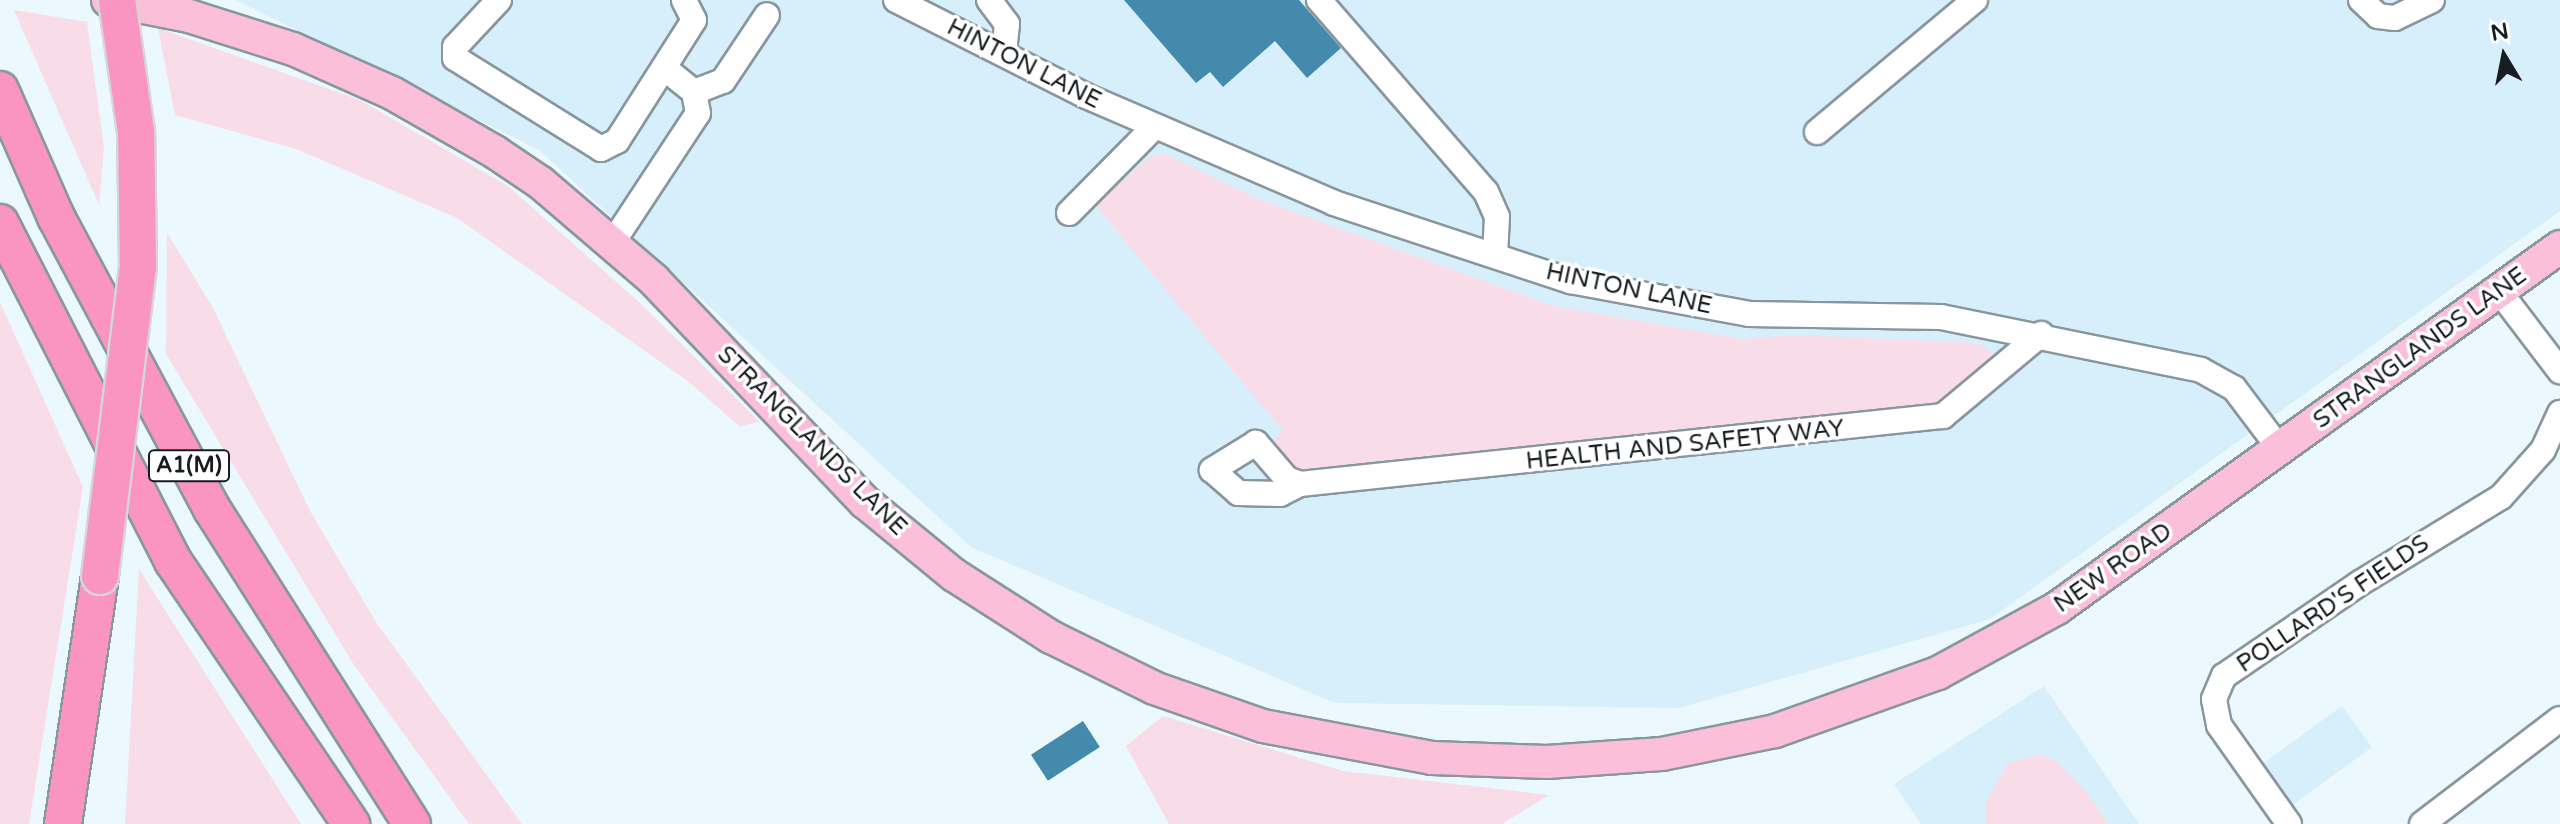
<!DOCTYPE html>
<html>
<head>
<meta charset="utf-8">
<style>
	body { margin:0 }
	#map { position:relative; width:2560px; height:824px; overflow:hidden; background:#ebf8fe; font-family:"Varela Round",sans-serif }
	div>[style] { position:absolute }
	.built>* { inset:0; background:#d7effb; transform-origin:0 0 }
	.green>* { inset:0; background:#f8dde8 }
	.building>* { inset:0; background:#448aac; transform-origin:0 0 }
	.roads { filter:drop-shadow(2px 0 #88969e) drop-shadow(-2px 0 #88969e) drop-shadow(0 2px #88969e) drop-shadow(0 -2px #88969e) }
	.minor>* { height:24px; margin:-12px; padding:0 12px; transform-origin:12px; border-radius:12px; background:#fff }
	.major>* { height:32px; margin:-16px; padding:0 16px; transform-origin:16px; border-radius:16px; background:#fbbfd9 }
	.highway>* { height:36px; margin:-18px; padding:0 18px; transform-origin:18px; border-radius:18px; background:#f995c0 }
	.bridges { filter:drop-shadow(2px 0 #d5d6d7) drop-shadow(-2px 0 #d5d6d7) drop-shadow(0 2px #d5d6d7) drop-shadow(0 -2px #d5d6d7) }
	.highway-bridge>* { height:36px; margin:-18px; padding:0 18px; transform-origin:18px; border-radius:18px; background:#f995c0 }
	span { translate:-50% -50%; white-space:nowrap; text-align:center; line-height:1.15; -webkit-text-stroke:7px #fff; paint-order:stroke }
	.shield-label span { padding:2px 6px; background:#fff; border:2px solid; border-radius:6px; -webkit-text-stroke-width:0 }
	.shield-label { font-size:22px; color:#171c1f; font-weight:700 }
	.street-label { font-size:24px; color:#171c1f }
	.north { position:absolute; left:2464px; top:16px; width:80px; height:80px; -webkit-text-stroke:6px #fff; paint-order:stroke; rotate:350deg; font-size:22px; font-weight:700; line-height:32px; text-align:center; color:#171c1f }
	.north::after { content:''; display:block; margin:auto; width:28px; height:36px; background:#171c1f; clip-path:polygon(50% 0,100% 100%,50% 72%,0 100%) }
</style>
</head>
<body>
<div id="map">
	<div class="built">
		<div style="clip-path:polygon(236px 0,2560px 0,2560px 211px,1990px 619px,1679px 708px,1335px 703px,971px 547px,539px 150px)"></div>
		<div style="clip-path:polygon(2044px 686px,2139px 824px,1921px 824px,1894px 784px)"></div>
		<div style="left:2342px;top:706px;width:51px;height:112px;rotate:54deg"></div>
	</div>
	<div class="green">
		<div style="clip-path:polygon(14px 10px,87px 22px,104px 149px,99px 205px)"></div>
		<div style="clip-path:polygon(158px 28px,360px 100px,508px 186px,640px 303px,760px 422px,739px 426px,689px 382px,457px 218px,296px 149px,175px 115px)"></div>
		<div style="clip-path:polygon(1166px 154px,1258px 199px,1553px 306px,1743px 339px,1798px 335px,1978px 343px,2005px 362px,1943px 416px,1300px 484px,1263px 451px,1283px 431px,1095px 205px,1150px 156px)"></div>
		<div style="clip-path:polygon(167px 233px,212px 306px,310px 511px,376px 622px,522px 824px,469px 824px,354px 665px,166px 354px)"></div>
		<div style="clip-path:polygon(0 302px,83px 487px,29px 824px,0 824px)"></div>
		<div style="clip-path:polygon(139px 569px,301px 824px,125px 824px)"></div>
		<div style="clip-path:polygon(1163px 716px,1343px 771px,1549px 795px,1502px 824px,1169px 824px,1126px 746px)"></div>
		<div style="clip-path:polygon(2041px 754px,2057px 762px,2087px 793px,2108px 824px,1985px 824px,1985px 805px,2007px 763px)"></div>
	</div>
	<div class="building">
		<div style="clip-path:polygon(1124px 0,1299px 0,1341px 48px,1307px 78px,1275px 41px,1223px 87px,1210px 72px,1196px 83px)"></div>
		<div style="left:1083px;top:721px;width:31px;height:62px;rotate:57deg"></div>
	</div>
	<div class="roads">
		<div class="minor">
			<div style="left:499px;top:0;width:64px;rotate:133.1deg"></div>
			<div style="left:455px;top:47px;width:11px;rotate:90deg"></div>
			<div style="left:455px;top:58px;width:172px;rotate:31.9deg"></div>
			<div style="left:601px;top:149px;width:18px;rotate:-27deg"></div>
			<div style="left:617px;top:141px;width:143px;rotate:-57.5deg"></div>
			<div style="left:694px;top:20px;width:22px;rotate:-117deg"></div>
			<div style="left:896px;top:0;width:213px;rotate:26.8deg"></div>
			<div style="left:1086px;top:96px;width:270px;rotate:23.3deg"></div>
			<div style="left:1334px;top:203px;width:249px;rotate:18.3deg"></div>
			<div style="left:1570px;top:281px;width:182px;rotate:10.4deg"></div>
			<div style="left:1749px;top:314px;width:192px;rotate:0.9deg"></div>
			<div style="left:1941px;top:317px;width:265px;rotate:11.5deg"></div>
			<div style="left:2201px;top:370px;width:38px;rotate:29deg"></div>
			<div style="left:2234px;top:388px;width:76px;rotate:53deg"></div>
			<div style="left:989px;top:0;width:30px;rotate:53deg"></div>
			<div style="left:1007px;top:24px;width:30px;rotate:96deg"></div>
			<div style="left:1319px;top:0;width:254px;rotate:49deg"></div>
			<div style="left:1486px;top:192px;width:27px;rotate:66deg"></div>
			<div style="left:1497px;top:217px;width:38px;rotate:93deg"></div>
			<div style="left:2361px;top:0;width:23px;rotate:43deg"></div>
			<div style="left:2378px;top:16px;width:17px;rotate:7deg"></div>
			<div style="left:2395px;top:18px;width:41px;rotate:-25.9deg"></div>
			<div style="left:694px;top:92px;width:31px;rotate:-21deg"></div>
			<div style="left:723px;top:81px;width:79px;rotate:-56.3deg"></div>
			<div style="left:1817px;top:132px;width:206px;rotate:-39.9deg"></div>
			<div style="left:1069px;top:213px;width:121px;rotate:-45.3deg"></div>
			<div style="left:613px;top:242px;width:154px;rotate:-56.6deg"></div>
			<div style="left:698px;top:113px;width:21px;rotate:-101deg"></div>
			<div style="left:694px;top:92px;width:38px;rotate:-141deg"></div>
			<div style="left:2499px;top:291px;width:101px;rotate:52.7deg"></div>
			<div style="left:1300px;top:484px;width:14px;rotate:-159deg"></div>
			<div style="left:1287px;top:479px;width:48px;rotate:-130.7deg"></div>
			<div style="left:1256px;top:443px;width:52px;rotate:148.5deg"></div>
			<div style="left:1212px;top:470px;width:35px;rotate:41deg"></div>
			<div style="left:1238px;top:493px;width:42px;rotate:1.4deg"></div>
			<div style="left:1280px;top:494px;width:22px;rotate:-27deg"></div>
			<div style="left:1300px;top:484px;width:647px;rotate:-6.04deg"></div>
			<div style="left:1943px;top:416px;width:128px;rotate:-39.9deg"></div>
			<div style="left:2289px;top:824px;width:121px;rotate:-125.3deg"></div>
			<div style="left:2219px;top:725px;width:26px;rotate:-101deg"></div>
			<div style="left:2214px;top:699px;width:25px;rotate:-67deg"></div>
			<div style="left:2224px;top:676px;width:165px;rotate:-34.4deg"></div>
			<div style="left:2360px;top:583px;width:165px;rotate:-31.4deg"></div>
			<div style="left:2501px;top:497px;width:63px;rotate:-48.2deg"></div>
			<div style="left:2543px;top:450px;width:41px;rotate:-65.3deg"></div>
			<div style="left:2422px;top:824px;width:173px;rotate:-37.3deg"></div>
		</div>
		<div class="major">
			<div style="left:108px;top:0;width:83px;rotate:11.2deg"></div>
			<div style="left:189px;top:16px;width:109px;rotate:17.6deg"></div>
			<div style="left:293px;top:49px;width:108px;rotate:24deg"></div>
			<div style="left:392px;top:93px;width:119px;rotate:29.8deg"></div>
			<div style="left:495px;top:152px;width:55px;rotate:34deg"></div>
			<div style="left:541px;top:183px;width:149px;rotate:40.6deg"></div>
			<div style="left:654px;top:280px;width:306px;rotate:46.5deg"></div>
			<div style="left:865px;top:502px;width:115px;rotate:39.4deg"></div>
			<div style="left:954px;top:575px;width:115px;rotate:32.6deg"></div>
			<div style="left:1051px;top:637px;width:115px;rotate:26.3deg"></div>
			<div style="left:1154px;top:688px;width:115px;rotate:19.2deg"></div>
			<div style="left:1263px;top:726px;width:172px;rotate:10.7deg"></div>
			<div style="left:1432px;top:758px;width:115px;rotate:2deg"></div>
			<div style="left:1547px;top:762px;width:115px;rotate:-4deg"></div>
			<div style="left:1662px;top:754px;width:115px;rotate:-11.5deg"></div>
			<div style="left:1775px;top:731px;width:173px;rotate:-19.6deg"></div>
			<div style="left:1938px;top:673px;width:136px;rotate:-28.6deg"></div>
			<div style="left:2057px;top:608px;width:619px;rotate:-35.67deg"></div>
		</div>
		<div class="highway">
			<div style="left:0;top:90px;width:139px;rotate:66.2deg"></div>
			<div style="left:56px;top:217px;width:331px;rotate:61.9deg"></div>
			<div style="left:212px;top:509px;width:373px;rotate:57.6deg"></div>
			<div style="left:0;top:223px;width:380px;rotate:62.9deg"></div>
			<div style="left:173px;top:561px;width:318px;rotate:55.9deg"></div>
			<div style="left:63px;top:824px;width:251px;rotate:-81.5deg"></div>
		</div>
	</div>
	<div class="bridges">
		<div class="highway-bridge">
			<div style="left:100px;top:576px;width:311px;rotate:-83deg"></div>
			<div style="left:138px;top:267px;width:135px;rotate:-90.8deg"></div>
			<div style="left:136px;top:132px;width:133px;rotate:-98.2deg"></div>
		</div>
	</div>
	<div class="shield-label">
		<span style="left:189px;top:466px">A1(M)</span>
	</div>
	<div class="street-label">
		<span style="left:1024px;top:64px;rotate:27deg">HINTON LANE</span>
		<span style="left:1629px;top:289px;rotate:12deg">HINTON LANE</span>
		<span style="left:2420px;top:348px;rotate:-36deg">STRANGLANDS LANE</span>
		<span style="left:812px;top:441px;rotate:45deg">STRANGLANDS LANE</span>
		<span style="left:1685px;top:445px;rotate:-6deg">HEALTH AND SAFETY WAY</span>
		<span style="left:2113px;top:568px;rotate:-35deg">NEW ROAD</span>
		<span style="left:2333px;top:604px;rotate:-34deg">POLLARD'S FIELDS</span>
	</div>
	<div class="north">N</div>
</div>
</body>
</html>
